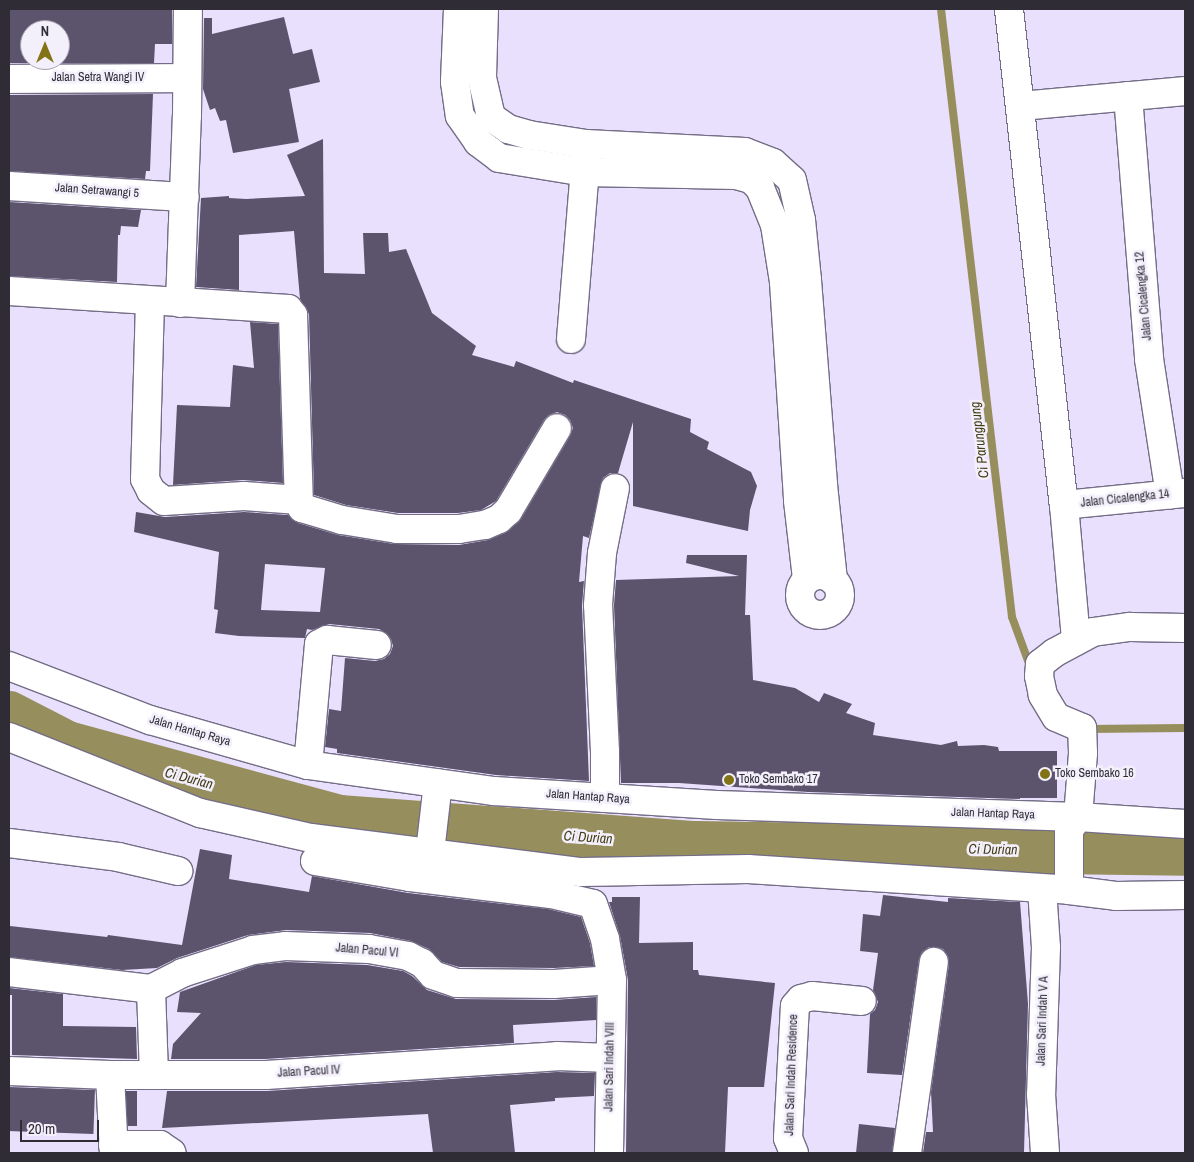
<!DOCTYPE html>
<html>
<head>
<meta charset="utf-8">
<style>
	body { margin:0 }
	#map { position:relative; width:1194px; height:1162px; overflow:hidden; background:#e8e0fd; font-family:"Archivo Narrow",sans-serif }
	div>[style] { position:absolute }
	.stream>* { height:8px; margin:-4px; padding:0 4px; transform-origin:4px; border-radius:4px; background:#978e5d }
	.river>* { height:48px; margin:-24px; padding:0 24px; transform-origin:24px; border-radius:24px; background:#978e5d }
	.building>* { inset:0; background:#5b546c; transform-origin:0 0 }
	.roads { filter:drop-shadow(1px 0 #746d86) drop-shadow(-1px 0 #746d86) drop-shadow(0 1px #746d86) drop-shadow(0 -1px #746d86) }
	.minor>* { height:28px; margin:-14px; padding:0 14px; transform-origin:14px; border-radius:14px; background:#fff }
	.minor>.ring { margin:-14px; padding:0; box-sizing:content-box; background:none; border:28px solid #fff; border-radius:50% }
	.dots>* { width:14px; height:14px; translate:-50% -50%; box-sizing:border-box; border:2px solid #f3f0fc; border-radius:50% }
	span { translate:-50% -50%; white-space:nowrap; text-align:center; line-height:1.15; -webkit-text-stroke:5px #f3f0fc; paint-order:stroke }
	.street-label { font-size:12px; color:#2f2c36 }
	.poi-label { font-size:12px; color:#2f2c36 }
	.left { translate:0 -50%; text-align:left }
	.water-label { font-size:14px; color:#443d14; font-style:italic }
	.frame { position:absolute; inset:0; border:10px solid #2f2c36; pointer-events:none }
	.north { position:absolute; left:20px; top:20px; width:50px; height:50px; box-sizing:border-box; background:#f3f0fc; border:1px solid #a5a2ad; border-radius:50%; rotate:0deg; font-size:14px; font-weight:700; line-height:20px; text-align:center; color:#2f2c36 }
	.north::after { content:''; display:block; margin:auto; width:18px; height:22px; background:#827416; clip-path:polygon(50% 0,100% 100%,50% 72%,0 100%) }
	.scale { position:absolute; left:20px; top:1120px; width:79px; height:22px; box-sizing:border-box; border:2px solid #2f2c36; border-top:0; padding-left:6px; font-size:15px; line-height:18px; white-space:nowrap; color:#2f2c36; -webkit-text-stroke:4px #f3f0fc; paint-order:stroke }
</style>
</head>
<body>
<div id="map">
	<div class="stream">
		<div style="left:941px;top:9px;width:612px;rotate:83.34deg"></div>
		<div style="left:1012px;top:617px;width:55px;rotate:69.9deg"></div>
		<div style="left:1086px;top:729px;width:99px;rotate:-0.6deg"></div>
	</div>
	<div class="river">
		<div style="left:9px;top:715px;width:65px;rotate:27.3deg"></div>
		<div style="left:67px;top:745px;width:282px;rotate:15.2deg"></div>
		<div style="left:339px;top:819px;width:357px;rotate:4.2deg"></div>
		<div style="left:695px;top:845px;width:490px;rotate:0.8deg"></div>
	</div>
	<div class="building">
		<div style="clip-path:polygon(evenodd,9px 9px,172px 9px,172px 44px,155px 44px,154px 63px,9px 63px,9px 9px,30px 30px,60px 30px,60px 60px,30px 60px,30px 30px)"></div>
		<div style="clip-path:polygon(284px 17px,293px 54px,312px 49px,320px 82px,289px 89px,299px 142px,233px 153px,226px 120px,220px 121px,215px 108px,210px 110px,203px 89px,204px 18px,212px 18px,212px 34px)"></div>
		<div style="clip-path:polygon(153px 94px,150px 171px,146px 171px,145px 179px,9px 171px,9px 95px)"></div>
		<div style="clip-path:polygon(evenodd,323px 139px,324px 273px,365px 274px,363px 233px,388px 233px,389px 252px,406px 249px,432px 313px,476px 346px,472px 355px,514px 367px,516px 361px,573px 383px,574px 380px,691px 419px,690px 432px,709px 442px,707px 449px,751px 472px,757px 486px,750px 510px,748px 531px,633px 506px,633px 422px,618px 473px,610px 473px,603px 478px,589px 538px,583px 536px,579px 582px,584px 581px,582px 606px,589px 781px,496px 775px,337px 753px,337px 749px,325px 747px,329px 709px,341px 711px,345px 658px,375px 661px,384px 659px,390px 654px,393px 646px,391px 639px,386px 633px,379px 629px,329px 624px,312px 630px,307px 629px,305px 638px,239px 636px,215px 633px,218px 610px,214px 609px,219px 552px,134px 532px,136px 512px,165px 517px,244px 512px,288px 515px,298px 523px,338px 535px,394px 544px,459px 545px,488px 540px,505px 533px,521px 519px,570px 436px,573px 428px,570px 420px,565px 415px,557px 412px,549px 415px,544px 420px,496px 501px,481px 510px,458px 513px,398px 513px,346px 505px,314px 495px,309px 314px,300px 299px,294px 231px,239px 235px,239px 290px,196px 287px,201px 198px,229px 196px,229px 198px,246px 199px,305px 196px,287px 155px,323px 139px,265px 564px,325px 568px,320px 612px,261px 610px,265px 564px)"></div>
		<div style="clip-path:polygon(9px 202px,141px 210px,138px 227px,121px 226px,120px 235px,118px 235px,117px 282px,9px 276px)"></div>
		<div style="clip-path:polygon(250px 322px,278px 324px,283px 483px,243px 480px,173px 485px,177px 405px,230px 407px,233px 365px,254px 368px)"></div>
		<div style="clip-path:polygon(687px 555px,747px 555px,745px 615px,750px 615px,753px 680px,795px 688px,819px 702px,824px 693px,852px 704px,846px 713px,875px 723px,873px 735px,941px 745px,957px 741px,958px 746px,984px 745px,998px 747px,999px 751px,1057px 751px,1057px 798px,1020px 798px,1020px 799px,808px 792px,679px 783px,621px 783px,614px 605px,616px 580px,739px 576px,686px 563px)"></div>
		<div style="clip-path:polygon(200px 849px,232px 855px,229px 879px,309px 892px,312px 876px,408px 893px,548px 909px,581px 917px,590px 943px,594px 966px,554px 968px,459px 967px,442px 962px,429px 949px,411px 941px,370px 933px,286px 930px,248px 935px,177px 958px,157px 968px,122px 970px,9px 957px,10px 926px,107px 937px,108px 935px,182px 945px)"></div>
		<div style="clip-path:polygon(883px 895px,948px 902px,948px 898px,1020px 902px,1028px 1004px,1024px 1153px,923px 1153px,926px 1132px,933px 1132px,931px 1092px,949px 964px,948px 956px,943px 949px,936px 947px,929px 947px,922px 952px,919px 959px,902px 1075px,867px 1073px,870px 1014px,875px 1010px,878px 1002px,873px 990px,878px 953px,860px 951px,863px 914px,880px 916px)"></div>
		<div style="clip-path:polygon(612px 897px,640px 897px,639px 943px,693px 942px,693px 970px,698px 970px,699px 975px,775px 983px,764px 1087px,728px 1087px,725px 1153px,626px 1153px,628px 980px,620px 936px,609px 902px,612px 902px)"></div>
		<div style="clip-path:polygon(286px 962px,367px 965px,403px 971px,412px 976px,427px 990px,456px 999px,554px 1000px,596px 997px,596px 1020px,513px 1025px,514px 1043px,265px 1059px,171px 1059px,173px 1044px,201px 1013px,177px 1012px,180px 992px,256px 965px)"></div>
		<div style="clip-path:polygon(9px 988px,63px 994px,63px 1026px,136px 1027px,137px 1059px,12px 1055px,12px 995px,9px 995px)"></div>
		<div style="clip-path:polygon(557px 1072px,595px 1073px,594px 1096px,555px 1098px,555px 1101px,510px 1105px,515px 1153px,433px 1153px,428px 1114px,162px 1128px,167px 1091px,267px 1091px)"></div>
		<div style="left:9px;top:1087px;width:86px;height:44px;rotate:2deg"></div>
		<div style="left:126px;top:1091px;width:11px;height:35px"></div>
		<div style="clip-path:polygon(859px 1124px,895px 1128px,892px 1153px,856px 1153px)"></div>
	</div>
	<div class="roads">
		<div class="minor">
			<div style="left:458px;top:9px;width:73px;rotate:92.4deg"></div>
			<div style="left:455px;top:82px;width:34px;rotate:82deg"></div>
			<div style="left:460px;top:116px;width:32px;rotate:55deg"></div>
			<div style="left:478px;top:142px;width:26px;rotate:37deg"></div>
			<div style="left:499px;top:158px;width:87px;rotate:9.2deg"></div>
			<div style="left:585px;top:172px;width:151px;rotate:1.1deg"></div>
			<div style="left:736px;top:175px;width:16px;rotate:15deg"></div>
			<div style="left:751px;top:179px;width:13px;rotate:45deg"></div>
			<div style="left:760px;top:188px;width:40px;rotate:68deg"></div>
			<div style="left:775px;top:225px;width:58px;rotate:81deg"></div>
			<div style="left:784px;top:282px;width:219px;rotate:86.3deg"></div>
			<div style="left:798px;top:501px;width:79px;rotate:83.4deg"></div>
			<div style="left:484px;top:9px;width:69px;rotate:91.7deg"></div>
			<div style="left:482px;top:78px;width:40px;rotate:77deg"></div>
			<div style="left:491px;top:117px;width:21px;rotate:35deg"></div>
			<div style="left:508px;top:129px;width:22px;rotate:16deg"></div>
			<div style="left:529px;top:135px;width:58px;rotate:9deg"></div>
			<div style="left:586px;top:144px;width:159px;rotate:2.9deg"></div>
			<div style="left:745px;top:152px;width:30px;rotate:21deg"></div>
			<div style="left:773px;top:163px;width:25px;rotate:42deg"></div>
			<div style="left:792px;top:180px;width:41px;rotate:77.3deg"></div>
			<div style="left:801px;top:220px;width:60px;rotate:84.3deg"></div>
			<div style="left:807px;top:280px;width:206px;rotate:85.5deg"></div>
			<div style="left:823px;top:485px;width:96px;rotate:84deg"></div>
			<div style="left:1009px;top:9px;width:499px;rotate:83.7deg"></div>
			<div style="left:1064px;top:505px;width:136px;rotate:84.9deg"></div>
			<div style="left:9px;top:79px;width:178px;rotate:-0.3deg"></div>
			<div style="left:1128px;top:96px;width:264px;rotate:85.4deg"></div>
			<div style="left:1149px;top:359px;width:137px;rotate:81.2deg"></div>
			<div style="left:1021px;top:106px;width:165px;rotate:-5.2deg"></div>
			<div style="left:9px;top:186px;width:176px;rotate:3.6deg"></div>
			<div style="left:9px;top:291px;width:280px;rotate:3.7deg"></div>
			<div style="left:288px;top:309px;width:8px;rotate:50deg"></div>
			<div style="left:293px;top:315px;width:188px;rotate:88.2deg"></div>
			<div style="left:299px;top:503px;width:6px;rotate:59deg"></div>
			<div style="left:302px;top:508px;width:42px;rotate:16.7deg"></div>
			<div style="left:342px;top:520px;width:56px;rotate:9.3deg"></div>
			<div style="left:397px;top:529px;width:62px"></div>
			<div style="left:459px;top:529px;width:26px;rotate:-9deg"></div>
			<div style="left:485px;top:525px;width:15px;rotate:-23deg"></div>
			<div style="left:499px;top:519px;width:12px;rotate:-42deg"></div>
			<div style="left:508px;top:511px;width:96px;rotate:-59.4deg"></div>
			<div style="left:150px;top:301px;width:178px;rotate:91.6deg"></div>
			<div style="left:145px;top:479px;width:13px;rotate:63deg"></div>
			<div style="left:151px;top:491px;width:16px;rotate:38deg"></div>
			<div style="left:164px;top:501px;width:80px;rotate:-3.6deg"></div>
			<div style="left:244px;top:496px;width:55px;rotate:4.2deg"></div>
			<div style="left:180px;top:303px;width:187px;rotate:-87.9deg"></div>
			<div style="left:187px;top:116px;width:107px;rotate:-89.5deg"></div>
			<div style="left:571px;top:339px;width:185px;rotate:-85.3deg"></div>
			<div style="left:1064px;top:505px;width:122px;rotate:-5.7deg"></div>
			<div class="ring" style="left:800px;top:575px;width:12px;height:12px"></div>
			<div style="left:9px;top:666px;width:151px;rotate:21deg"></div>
			<div style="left:150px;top:720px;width:164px;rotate:15.9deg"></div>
			<div style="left:308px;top:765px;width:188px;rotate:8deg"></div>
			<div style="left:494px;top:791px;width:223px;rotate:3.6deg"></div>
			<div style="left:717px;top:805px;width:361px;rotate:1.9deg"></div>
			<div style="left:1078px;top:817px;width:107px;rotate:3.7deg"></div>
			<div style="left:9px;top:737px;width:206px;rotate:21.7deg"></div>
			<div style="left:200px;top:813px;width:114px;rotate:12.7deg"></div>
			<div style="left:311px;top:838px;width:272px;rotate:7.2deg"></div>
			<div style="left:581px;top:872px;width:167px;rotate:-1deg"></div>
			<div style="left:748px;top:869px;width:322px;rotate:3.7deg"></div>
			<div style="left:1069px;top:890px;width:47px;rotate:7.3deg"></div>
			<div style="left:1116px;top:896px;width:69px;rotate:-0.8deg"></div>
			<div style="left:308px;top:765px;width:121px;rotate:-84.8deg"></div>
			<div style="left:319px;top:644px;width:9px;rotate:-27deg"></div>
			<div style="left:327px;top:640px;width:50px;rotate:5.7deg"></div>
			<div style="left:605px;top:798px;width:46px;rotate:-90deg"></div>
			<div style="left:605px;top:752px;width:147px;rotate:-92.7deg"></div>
			<div style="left:598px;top:605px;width:52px;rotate:-85.6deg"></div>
			<div style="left:602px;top:553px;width:66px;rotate:-78.7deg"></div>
			<div style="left:1078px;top:817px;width:64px;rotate:-85.5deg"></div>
			<div style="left:1083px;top:753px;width:25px;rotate:-92deg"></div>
			<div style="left:1082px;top:728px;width:28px;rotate:-157deg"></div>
			<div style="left:1056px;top:717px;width:26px;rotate:-121deg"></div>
			<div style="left:1043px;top:695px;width:19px;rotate:-102deg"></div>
			<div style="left:1039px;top:676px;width:12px;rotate:-85deg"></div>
			<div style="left:1040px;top:664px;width:18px;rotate:-38deg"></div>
			<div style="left:1054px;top:653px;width:44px;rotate:-28.3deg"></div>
			<div style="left:1093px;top:632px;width:37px;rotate:-8deg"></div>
			<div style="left:1130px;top:627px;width:55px;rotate:1deg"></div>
			<div style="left:9px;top:843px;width:110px;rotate:7.3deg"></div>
			<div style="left:118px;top:857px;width:62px;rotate:13.1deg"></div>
			<div style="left:430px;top:852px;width:69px;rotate:-83.4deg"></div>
			<div style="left:315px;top:861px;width:96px;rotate:9.6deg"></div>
			<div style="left:410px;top:877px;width:142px;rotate:6.9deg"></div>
			<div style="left:551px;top:894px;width:43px;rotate:13.4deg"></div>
			<div style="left:593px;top:904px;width:37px;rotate:71deg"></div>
			<div style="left:605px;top:939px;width:42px;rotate:80.3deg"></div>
			<div style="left:612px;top:980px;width:173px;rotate:91deg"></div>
			<div style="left:1042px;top:889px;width:58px;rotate:86.1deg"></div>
			<div style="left:1046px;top:947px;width:147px;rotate:91.9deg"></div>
			<div style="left:1041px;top:1094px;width:59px;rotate:86.1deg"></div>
			<div style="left:1069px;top:890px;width:60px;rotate:-90deg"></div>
			<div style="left:1069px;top:830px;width:16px;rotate:-55deg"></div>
			<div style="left:9px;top:972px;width:143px;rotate:6.8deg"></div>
			<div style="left:151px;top:989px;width:85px;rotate:88deg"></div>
			<div style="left:151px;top:989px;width:35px;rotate:-27deg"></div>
			<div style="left:182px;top:973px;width:75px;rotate:-17.9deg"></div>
			<div style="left:253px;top:950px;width:32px;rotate:-7deg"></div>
			<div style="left:285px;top:946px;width:84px;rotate:2deg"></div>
			<div style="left:369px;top:949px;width:40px;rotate:10deg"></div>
			<div style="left:408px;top:956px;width:16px;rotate:27deg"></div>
			<div style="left:422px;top:963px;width:16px;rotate:47deg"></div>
			<div style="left:433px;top:975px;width:24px;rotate:19deg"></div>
			<div style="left:456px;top:983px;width:98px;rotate:0.6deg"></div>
			<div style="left:554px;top:984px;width:58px;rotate:-3.9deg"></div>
			<div style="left:9px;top:1071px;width:101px;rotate:2.3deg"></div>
			<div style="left:110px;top:1075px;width:156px"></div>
			<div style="left:266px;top:1075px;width:292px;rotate:-3.7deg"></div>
			<div style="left:557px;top:1056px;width:53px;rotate:2.2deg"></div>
			<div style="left:110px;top:1075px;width:78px;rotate:87.1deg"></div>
			<div style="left:113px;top:1145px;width:47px"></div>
			<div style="left:160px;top:1145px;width:14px;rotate:34deg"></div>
			<div style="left:794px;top:1153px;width:16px;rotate:-112deg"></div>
			<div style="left:788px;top:1138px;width:132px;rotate:-87deg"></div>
			<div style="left:795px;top:1006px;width:9px;rotate:-49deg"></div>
			<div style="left:801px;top:999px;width:11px;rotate:-15deg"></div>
			<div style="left:812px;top:996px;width:50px;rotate:5.7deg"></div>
			<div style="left:907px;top:1153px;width:193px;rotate:-82deg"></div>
		</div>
	</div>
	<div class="dots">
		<div style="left:1045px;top:774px;background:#827416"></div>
		<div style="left:729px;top:780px;background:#827416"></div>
	</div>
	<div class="street-label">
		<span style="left:98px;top:78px">Jalan Setra Wangi IV</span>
		<span style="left:97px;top:191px;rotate:4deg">Jalan Setrawangi 5</span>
		<span style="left:1144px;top:296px;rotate:-95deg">Jalan Cicalengka 12</span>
		<span style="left:1125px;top:499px;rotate:-6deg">Jalan Cicalengka 14</span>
		<span style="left:190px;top:731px;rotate:16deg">Jalan Hantap Raya</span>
		<span style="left:588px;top:797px;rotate:4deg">Jalan Hantap Raya</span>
		<span style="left:993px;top:814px;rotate:2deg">Jalan Hantap Raya</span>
		<span style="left:367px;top:951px;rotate:5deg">Jalan Pacul VI</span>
		<span style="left:1043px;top:1021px;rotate:-88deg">Jalan Sari Indah V A</span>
		<span style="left:610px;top:1067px;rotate:-89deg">Jalan Sari Indah VIII</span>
		<span style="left:309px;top:1072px;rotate:-3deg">Jalan Pacul IV</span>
		<span style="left:792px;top:1075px;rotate:-88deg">Jalan Sari Indah Residence</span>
	</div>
	<div class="poi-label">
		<span class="left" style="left:1055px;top:774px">Toko Sembako 16</span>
		<span class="left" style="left:739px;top:780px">Toko Sembako 17</span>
	</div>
	<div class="water-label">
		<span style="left:979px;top:440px;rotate:-97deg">Ci Parungpung</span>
		<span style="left:189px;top:778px;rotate:15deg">Ci Durian</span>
		<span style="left:588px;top:837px;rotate:4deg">Ci Durian</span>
		<span style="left:993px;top:849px;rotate:1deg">Ci Durian</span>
	</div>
	<div class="frame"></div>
	<div class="north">N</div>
	<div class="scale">20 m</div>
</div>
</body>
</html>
